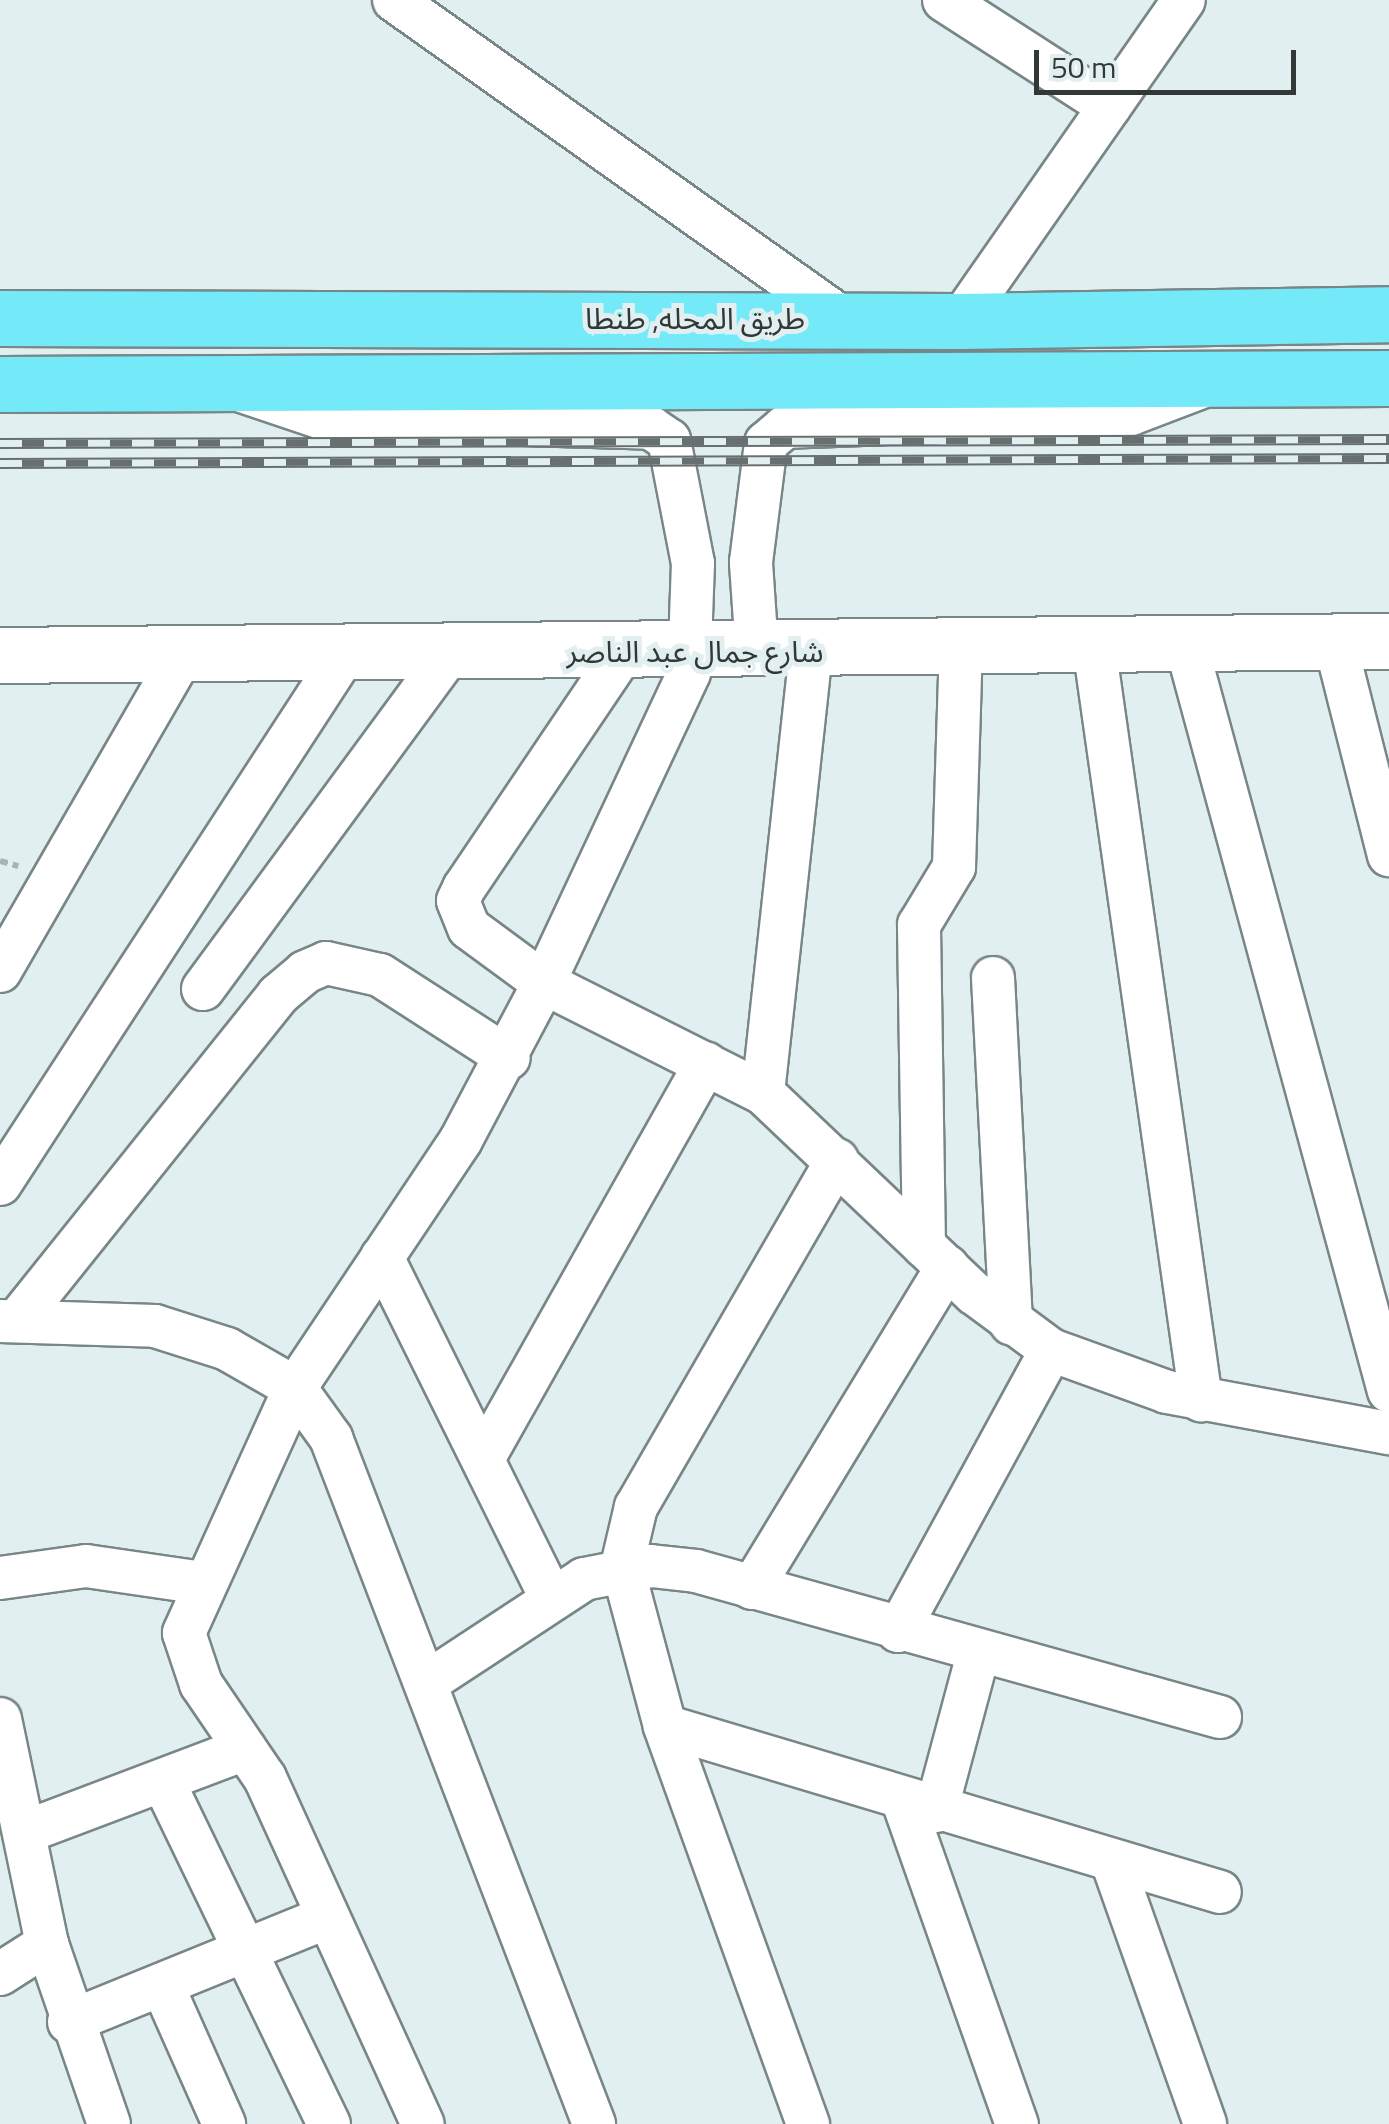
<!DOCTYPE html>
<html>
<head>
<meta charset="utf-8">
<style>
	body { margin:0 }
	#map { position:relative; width:1389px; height:2124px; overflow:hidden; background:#e1eff1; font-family:"Titillium Web","Noto Sans Arabic",sans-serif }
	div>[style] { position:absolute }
	.path>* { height:6px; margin-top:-3px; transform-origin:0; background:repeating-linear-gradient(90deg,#a8b3b5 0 8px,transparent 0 13px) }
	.roads { filter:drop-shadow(2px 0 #798688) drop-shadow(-2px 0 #798688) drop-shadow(0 2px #798688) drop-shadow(0 -2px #798688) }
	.street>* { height:42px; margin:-21px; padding:0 21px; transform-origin:21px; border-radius:21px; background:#fff }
	.secondary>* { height:55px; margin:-27.5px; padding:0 27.5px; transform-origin:27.5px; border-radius:27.5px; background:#fff }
	.highway>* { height:55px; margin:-27.5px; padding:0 27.5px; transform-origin:27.5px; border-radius:27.5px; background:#74eaf8 }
	.rail>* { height:11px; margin-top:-5.5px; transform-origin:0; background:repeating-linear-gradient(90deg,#e1eff1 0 22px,#686f71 0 44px); box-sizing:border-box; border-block:2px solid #686f71 }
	span { translate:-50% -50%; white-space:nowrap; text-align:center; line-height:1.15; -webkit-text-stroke:10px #e1eff1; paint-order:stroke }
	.street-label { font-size:30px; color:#323738 }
	.scale { position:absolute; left:1034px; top:50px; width:262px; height:45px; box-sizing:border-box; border:5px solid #323738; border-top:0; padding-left:12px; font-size:30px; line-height:35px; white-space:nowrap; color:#323738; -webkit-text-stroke:8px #e1eff1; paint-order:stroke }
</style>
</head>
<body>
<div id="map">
	<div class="path">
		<div style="left:0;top:861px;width:19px;rotate:16deg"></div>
	</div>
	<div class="roads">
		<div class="street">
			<div style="left:394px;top:0;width:549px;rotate:35.37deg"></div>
			<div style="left:944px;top:0;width:197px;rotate:32.8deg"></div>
			<div style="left:960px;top:321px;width:391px;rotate:-55.1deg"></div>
			<div style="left:236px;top:389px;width:91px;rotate:18.6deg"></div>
			<div style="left:322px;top:418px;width:329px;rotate:1.7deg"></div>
			<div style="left:651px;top:428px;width:22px;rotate:34deg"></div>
			<div style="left:669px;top:440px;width:125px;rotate:79deg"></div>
			<div style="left:693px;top:563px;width:110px;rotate:92.1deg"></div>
			<div style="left:689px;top:673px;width:342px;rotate:115.1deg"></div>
			<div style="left:544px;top:983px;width:178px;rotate:117.9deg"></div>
			<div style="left:461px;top:1140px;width:298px;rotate:123.8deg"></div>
			<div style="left:295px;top:1388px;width:269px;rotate:114.4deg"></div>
			<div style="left:184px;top:1633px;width:54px;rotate:71.6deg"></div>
			<div style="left:201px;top:1684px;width:114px;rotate:55.8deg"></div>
			<div style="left:265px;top:1778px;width:380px;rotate:65.5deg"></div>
			<div style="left:1335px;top:642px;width:220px;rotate:75.8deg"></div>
			<div style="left:1186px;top:644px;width:774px;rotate:74.8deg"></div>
			<div style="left:1094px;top:646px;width:762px;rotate:81.92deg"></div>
			<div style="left:624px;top:651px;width:286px;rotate:124deg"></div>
			<div style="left:464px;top:888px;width:14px;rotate:115deg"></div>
			<div style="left:458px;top:901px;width:29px;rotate:68deg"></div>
			<div style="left:469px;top:928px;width:93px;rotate:36.3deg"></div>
			<div style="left:544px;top:983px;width:245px;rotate:26.7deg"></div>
			<div style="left:763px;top:1093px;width:291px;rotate:43.5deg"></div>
			<div style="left:974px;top:1293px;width:96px;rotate:36.5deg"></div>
			<div style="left:1051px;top:1350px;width:123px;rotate:19.9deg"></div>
			<div style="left:1167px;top:1392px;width:226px;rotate:10.5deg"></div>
			<div style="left:757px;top:651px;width:89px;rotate:-93.9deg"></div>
			<div style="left:751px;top:562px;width:120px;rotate:-82.8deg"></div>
			<div style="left:766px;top:443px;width:25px;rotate:-40deg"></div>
			<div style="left:785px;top:427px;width:346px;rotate:-2.2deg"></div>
			<div style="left:1131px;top:414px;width:90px;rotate:-20.9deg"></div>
			<div style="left:0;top:971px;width:366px;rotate:-60deg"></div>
			<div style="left:993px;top:978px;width:346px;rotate:87deg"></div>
			<div style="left:203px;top:989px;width:418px;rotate:-53.7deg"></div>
			<div style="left:763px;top:1093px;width:446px;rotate:-83.8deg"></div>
			<div style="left:0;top:1184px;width:635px;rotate:-56.96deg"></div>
			<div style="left:924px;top:1246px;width:321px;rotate:-90.9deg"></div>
			<div style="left:919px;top:925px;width:68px;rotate:-58.9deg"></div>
			<div style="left:954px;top:867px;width:219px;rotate:-88.2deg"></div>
			<div style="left:382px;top:1257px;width:378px;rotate:63.6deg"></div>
			<div style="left:0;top:1321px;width:155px;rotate:1.8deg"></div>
			<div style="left:155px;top:1326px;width:76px;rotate:17.7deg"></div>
			<div style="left:227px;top:1349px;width:78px;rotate:29.8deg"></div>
			<div style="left:295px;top:1388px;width:62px;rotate:54.2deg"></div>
			<div style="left:331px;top:1438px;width:735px;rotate:69.02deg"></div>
			<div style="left:17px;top:1321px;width:418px;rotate:-51.3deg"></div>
			<div style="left:278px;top:995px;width:35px;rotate:-40deg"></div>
			<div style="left:305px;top:972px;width:23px;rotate:-23deg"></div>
			<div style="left:326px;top:963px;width:55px;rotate:12.5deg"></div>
			<div style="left:380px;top:975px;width:153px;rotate:32.8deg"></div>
			<div style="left:483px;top:1459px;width:454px;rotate:-60.6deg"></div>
			<div style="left:0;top:1578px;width:87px;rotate:-7.9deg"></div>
			<div style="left:86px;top:1566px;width:118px;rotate:8.3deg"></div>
			<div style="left:752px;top:1588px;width:376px;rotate:-58.7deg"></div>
			<div style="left:898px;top:1631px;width:320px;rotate:-61.4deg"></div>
			<div style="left:429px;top:1681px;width:186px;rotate:-33.3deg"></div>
			<div style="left:584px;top:1579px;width:68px;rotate:-11deg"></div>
			<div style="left:651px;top:1566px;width:45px;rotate:6.3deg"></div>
			<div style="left:696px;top:1571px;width:544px;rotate:15.57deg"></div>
			<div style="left:0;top:1719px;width:230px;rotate:78.2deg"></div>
			<div style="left:47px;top:1944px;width:190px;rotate:71deg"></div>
			<div style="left:665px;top:1726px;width:579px;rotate:16.65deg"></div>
			<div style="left:164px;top:1783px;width:379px;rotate:64.2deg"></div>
			<div style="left:903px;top:1801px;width:343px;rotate:70.6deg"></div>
			<div style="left:936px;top:1811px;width:163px;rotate:-75deg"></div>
			<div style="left:25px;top:1832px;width:235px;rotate:-20.7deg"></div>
			<div style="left:1112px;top:1861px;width:279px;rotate:70.5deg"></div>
			<div style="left:0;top:1974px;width:56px;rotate:-32.6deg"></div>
			<div style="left:164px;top:1989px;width:148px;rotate:66deg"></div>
			<div style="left:69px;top:2022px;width:279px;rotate:-22.1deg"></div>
			<div style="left:808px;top:2124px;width:423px;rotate:-109.8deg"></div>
			<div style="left:665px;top:1726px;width:166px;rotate:-105deg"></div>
			<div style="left:622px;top:1566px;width:61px;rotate:-76.7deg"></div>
			<div style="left:636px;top:1507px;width:401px;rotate:-59.9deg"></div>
		</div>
		<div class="secondary">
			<div style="left:0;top:655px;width:1389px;rotate:-0.58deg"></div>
		</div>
		<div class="highway">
			<div style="left:0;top:318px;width:960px;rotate:0.18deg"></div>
			<div style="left:960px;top:321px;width:429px;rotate:-0.9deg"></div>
			<div style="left:0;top:384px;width:1389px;rotate:-0.25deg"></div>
		</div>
	</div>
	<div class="rail">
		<div style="left:0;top:443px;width:1389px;rotate:-0.16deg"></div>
		<div style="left:0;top:463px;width:1389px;rotate:-0.21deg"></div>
	</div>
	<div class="street-label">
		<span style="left:695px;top:318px">طريق المحله, طنطا</span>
		<span style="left:695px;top:651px">شارع جمال عبد الناصر</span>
	</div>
	<div class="scale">50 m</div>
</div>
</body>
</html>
